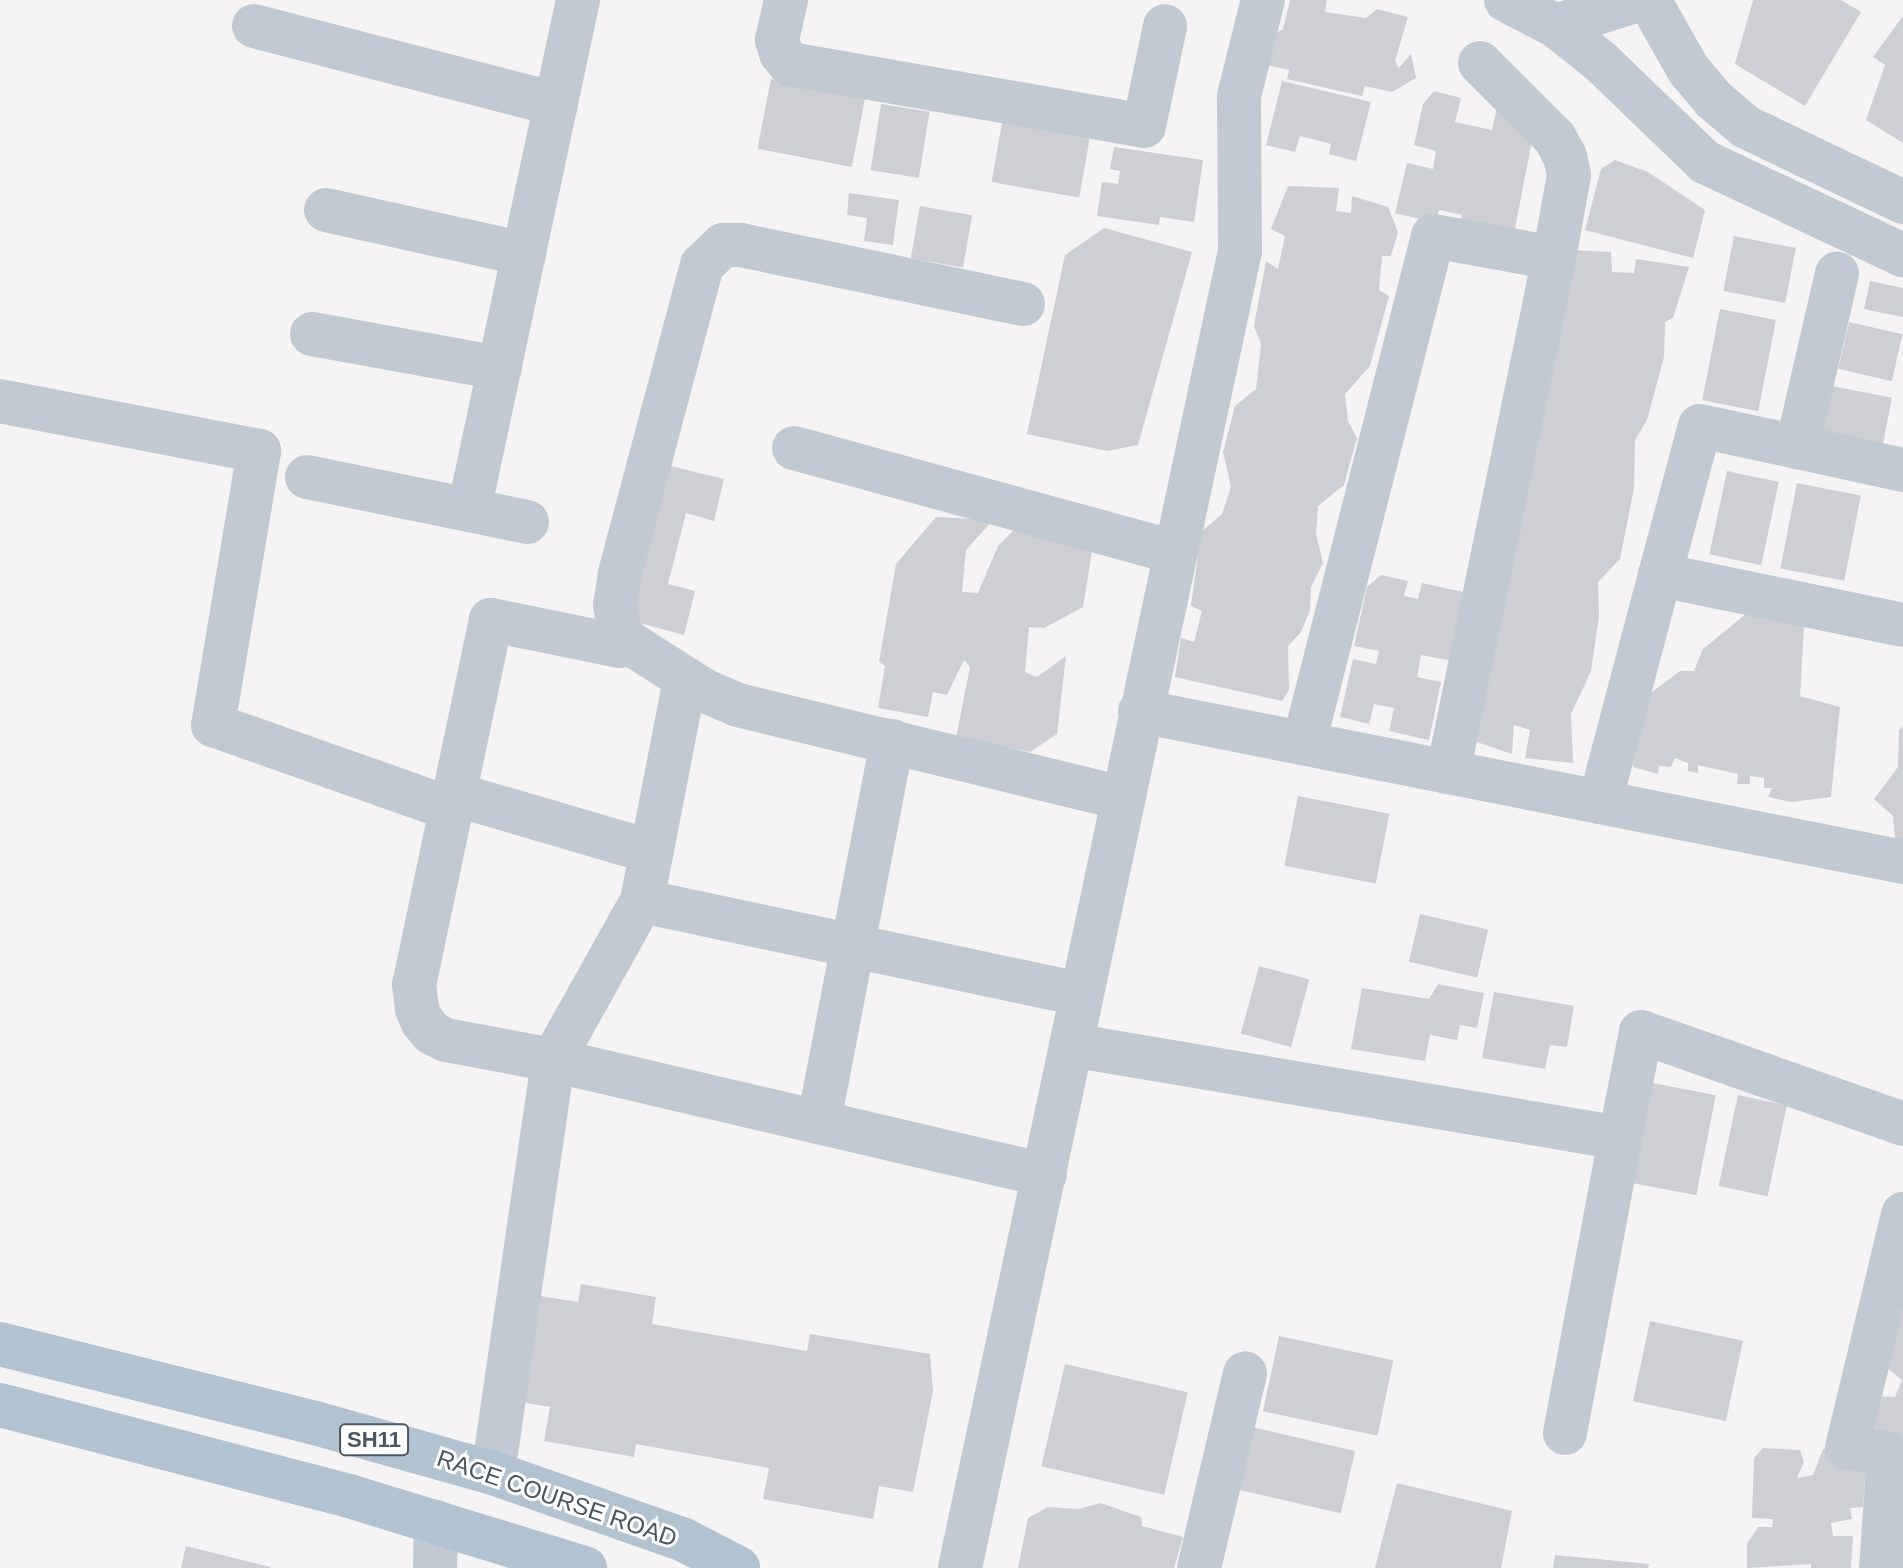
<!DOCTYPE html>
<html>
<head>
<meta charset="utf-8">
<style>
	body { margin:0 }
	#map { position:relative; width:1903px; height:1568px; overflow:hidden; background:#f5f3f3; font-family:Helvetica,sans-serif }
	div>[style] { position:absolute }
	.building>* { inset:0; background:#cdcfd5; transform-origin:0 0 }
	.minor>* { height:44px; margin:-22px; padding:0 22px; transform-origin:22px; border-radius:22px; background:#c1cad2 }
	.major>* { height:44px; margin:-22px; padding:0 22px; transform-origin:22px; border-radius:22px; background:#b3c2d1 }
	span { translate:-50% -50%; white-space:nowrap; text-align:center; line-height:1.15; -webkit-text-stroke:6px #fff; paint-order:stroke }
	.shield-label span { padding:2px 6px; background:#fff; border:2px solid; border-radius:6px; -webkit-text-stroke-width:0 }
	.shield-label { font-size:22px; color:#4a5661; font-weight:700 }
	.street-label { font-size:24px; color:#4a5661 }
</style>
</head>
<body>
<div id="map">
	<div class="building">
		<div style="clip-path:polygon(1290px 0,1327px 0,1325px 12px,1366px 18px,1377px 9px,1408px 17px,1395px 61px,1399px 68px,1411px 54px,1416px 78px,1392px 92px,1365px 86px,1362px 96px,1287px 79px,1289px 70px,1262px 64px,1268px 38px,1283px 29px)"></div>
		<div style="clip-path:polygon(1753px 0,1841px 0,1861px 12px,1805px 106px,1735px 64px)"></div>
		<div style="clip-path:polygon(1903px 16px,1903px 143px,1866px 120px,1885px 65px,1873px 57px)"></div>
		<div style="left:771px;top:79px;width:96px;height:71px;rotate:11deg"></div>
		<div style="clip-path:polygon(1282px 81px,1371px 102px,1356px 161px,1329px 154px,1331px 144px,1300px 136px,1295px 152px,1266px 145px)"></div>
		<div style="clip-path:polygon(1434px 91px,1461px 98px,1455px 122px,1492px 130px,1498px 103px,1535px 125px,1512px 244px,1458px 232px,1462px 215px,1439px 210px,1436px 223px,1395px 213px,1407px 163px,1433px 169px,1436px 151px,1414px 145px,1423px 104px)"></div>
		<div style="left:881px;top:104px;width:49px;height:67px;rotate:9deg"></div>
		<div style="left:1002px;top:123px;width:89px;height:60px;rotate:10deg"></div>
		<div style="clip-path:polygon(1114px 147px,1203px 160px,1194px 222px,1160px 217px,1159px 225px,1097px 216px,1102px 182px,1118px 184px,1120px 171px,1110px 169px)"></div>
		<div style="clip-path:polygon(1615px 160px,1648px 172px,1705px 210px,1693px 258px,1585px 230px,1601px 169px)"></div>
		<div style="clip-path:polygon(1288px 186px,1339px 188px,1336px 211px,1351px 213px,1352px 196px,1388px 207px,1398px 232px,1391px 256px,1382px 256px,1379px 290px,1389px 296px,1370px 366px,1345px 394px,1348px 421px,1357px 438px,1344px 485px,1318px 506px,1316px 534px,1323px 563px,1311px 587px,1310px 610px,1301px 632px,1288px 646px,1289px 690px,1282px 701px,1175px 677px,1181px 638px,1194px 642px,1202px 611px,1191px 606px,1201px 532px,1222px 514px,1231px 487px,1223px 452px,1235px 406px,1256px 389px,1261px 344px,1254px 326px,1266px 261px,1278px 269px,1285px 236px,1271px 229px)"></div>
		<div style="clip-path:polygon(849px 193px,899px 200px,893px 245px,864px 241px,867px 218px,847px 215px)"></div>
		<div style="left:920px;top:206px;width:53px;height:53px;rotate:10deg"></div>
		<div style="clip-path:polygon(1104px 228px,1192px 252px,1138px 445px,1107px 451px,1027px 434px,1065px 255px)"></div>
		<div style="left:1734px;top:236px;width:63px;height:56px;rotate:11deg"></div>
		<div style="clip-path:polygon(1571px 250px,1611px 252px,1612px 272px,1634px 273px,1636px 259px,1689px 267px,1673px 318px,1665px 322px,1664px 357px,1647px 420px,1635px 440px,1634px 488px,1620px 559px,1598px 582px,1599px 616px,1591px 671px,1571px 714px,1573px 763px,1525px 758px,1530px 730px,1514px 725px,1512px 754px,1465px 738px)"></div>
		<div style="clip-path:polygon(1870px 281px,1903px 288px,1903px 317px,1864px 309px)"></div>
		<div style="left:1720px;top:309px;width:57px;height:93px;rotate:11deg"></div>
		<div style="left:1849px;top:322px;width:55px;height:48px;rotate:13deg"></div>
		<div style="left:1832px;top:386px;width:61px;height:51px;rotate:11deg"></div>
		<div style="clip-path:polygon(667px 465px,724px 479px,714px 521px,686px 513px,668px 584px,695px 591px,684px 635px,628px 620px)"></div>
		<div style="left:1727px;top:471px;width:53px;height:85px;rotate:12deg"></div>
		<div style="left:1797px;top:483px;width:65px;height:87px;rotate:11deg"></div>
		<div style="clip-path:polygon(936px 517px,993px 520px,966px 550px,962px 592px,978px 593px,998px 546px,1018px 526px,1094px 539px,1083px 607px,1044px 628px,1029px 627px,1025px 672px,1037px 677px,1066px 656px,1057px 734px,1030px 752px,956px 738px,970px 667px,964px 660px,947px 695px,933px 692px,928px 717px,878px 708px,885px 666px,879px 662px,896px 564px)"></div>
		<div style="clip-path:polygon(1381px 575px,1408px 581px,1404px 596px,1418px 599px,1422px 583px,1468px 593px,1453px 661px,1421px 655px,1417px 677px,1441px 682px,1429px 740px,1389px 731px,1394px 708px,1374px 704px,1369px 724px,1340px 717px,1353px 659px,1376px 664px,1379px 651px,1354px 646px,1367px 587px)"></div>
		<div style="clip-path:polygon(1747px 613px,1804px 627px,1800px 696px,1840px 707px,1831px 797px,1791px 802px,1768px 797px,1772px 788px,1764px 788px,1764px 778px,1750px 776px,1750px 784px,1737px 784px,1738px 774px,1698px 765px,1698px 773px,1688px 771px,1688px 763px,1675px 758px,1671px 767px,1659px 766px,1658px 774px,1633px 767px,1639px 702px,1680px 671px,1694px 671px,1703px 649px)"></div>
		<div style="clip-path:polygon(1903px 727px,1903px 841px,1895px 840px,1893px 816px,1874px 799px,1898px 767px,1899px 730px)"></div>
		<div style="left:1298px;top:796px;width:93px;height:71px;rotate:11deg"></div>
		<div style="left:1420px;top:914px;width:70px;height:49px;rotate:13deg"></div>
		<div style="left:1259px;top:966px;width:52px;height:70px;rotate:15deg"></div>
		<div style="clip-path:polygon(1438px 984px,1484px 993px,1477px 1028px,1460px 1025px,1457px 1040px,1430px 1035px,1425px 1061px,1351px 1049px,1362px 988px,1429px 999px)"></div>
		<div style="clip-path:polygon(1494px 992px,1574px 1006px,1567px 1047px,1550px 1045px,1545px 1069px,1482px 1058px)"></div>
		<div style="left:1648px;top:1082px;width:69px;height:102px;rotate:11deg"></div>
		<div style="left:1738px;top:1095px;width:50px;height:93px;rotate:12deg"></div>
		<div style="clip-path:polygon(581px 1284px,656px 1297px,652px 1324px,807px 1351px,810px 1334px,930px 1354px,933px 1391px,913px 1492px,879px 1486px,873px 1519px,763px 1499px,769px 1468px,636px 1444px,634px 1457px,544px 1441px,550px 1407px,520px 1402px,540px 1296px,578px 1302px)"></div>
		<div style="clip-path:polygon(1903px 1311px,1903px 1440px,1869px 1432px,1874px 1396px,1895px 1397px,1902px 1380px,1881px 1363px,1887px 1317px)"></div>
		<div style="left:1650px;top:1321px;width:95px;height:82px;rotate:12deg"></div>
		<div style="left:1279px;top:1336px;width:117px;height:77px;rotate:12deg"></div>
		<div style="left:1065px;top:1364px;width:126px;height:105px;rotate:13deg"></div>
		<div style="left:1247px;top:1426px;width:111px;height:64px;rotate:13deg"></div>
		<div style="clip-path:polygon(1763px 1448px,1800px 1450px,1804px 1462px,1797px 1478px,1813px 1475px,1823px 1449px,1867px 1451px,1863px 1507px,1850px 1508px,1852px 1519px,1831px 1523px,1833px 1536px,1853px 1536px,1851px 1568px,1811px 1568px,1811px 1564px,1747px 1568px,1747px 1544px,1758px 1527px,1772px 1527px,1773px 1519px,1752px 1518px,1754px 1458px)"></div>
		<div style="clip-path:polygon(1397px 1483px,1512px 1511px,1501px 1568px,1375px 1568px)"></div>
		<div style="clip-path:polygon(1101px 1503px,1141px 1517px,1142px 1526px,1183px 1537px,1174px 1568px,1018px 1568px,1028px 1518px,1048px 1507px,1078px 1509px)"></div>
		<div style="clip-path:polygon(186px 1546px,270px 1567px,270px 1568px,181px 1568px)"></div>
		<div style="clip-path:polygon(1555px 1555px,1649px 1564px,1648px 1568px,1553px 1568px)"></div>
	</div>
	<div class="minor">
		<div style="left:786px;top:0;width:41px;rotate:102.7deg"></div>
		<div style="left:777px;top:40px;width:14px;rotate:73deg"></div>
		<div style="left:781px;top:53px;width:14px;rotate:51deg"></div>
		<div style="left:790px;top:64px;width:359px;rotate:9.9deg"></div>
		<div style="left:1144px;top:126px;width:102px;rotate:-78.1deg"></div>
		<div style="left:1506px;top:0;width:56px;rotate:27.5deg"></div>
		<div style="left:1556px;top:26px;width:56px;rotate:38.5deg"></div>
		<div style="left:1600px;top:61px;width:146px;rotate:43.9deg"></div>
		<div style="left:1705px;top:162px;width:219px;rotate:25.2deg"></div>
		<div style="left:1649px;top:0;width:79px;rotate:60.5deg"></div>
		<div style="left:1688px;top:69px;width:39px;rotate:50deg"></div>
		<div style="left:1713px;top:99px;width:43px;rotate:40.3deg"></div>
		<div style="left:1746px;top:127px;width:174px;rotate:25.5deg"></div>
		<div style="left:254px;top:26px;width:312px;rotate:14.5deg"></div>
		<div style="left:1556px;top:26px;width:86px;rotate:-17.6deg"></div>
		<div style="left:1480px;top:63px;width:106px;rotate:45deg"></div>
		<div style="left:1555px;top:138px;width:21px;rotate:62deg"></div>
		<div style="left:1565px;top:157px;width:18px;rotate:77deg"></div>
		<div style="left:1569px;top:175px;width:84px;rotate:100.2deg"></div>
		<div style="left:326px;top:210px;width:203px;rotate:12.5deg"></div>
		<div style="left:1023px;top:304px;width:289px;rotate:-168.2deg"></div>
		<div style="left:740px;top:245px;width:17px;rotate:180deg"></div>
		<div style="left:723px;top:245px;width:29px;rotate:136deg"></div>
		<div style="left:702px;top:265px;width:320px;rotate:104.9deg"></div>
		<div style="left:620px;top:574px;width:31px;rotate:99deg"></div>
		<div style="left:615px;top:605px;width:28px;rotate:80deg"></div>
		<div style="left:620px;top:633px;width:12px;rotate:48deg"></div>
		<div style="left:628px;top:642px;width:10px;rotate:156deg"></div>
		<div style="left:619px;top:646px;width:131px;rotate:-168.5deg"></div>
		<div style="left:491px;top:620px;width:372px;rotate:101.9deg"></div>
		<div style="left:414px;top:984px;width:25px;rotate:83deg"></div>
		<div style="left:417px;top:1009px;width:13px;rotate:67deg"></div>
		<div style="left:422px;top:1021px;width:16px;rotate:50deg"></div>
		<div style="left:432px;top:1033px;width:16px;rotate:27deg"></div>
		<div style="left:446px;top:1040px;width:109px;rotate:10.6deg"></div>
		<div style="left:553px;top:1060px;width:505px;rotate:13.16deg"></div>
		<div style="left:312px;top:334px;width:191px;rotate:10.3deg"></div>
		<div style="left:0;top:401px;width:264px;rotate:10.9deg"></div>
		<div style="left:259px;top:451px;width:278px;rotate:99.5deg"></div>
		<div style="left:213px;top:725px;width:252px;rotate:19.4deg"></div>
		<div style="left:1797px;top:447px;width:178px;rotate:-77deg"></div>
		<div style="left:794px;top:448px;width:394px;rotate:15.3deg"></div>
		<div style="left:307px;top:477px;width:165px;rotate:11.5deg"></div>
		<div style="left:527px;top:522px;width:59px;rotate:-168.3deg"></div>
		<div style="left:469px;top:510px;width:522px;rotate:-77.94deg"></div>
		<div style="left:1660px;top:575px;width:154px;rotate:-75deg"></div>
		<div style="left:1700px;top:426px;width:208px;rotate:12.2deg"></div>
		<div style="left:628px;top:642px;width:91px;rotate:32.5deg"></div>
		<div style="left:705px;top:691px;width:36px;rotate:23deg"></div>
		<div style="left:738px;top:705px;width:395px;rotate:13.6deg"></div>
		<div style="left:1140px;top:711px;width:778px;rotate:11.19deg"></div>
		<div style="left:1304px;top:743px;width:523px;rotate:-75.72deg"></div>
		<div style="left:1433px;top:236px;width:123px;rotate:10.3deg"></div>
		<div style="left:1554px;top:258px;width:525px;rotate:101.65deg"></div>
		<div style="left:454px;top:794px;width:206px;rotate:16.3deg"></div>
		<div style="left:1600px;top:802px;width:235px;rotate:-75.2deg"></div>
		<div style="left:1660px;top:575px;width:248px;rotate:11.6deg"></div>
		<div style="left:642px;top:901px;width:449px;rotate:12deg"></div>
		<div style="left:1071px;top:1045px;width:557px;rotate:9.61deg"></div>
		<div style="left:1620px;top:1138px;width:108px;rotate:-78.8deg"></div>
		<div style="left:1641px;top:1032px;width:278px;rotate:19.3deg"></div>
		<div style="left:819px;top:1121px;width:387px;rotate:-79.1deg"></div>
		<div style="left:1565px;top:1433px;width:300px;rotate:-79.4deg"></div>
		<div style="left:493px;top:1473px;width:417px;rotate:-81.7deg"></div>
		<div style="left:553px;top:1060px;width:182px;rotate:-60.8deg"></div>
		<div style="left:642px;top:901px;width:226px;rotate:-79deg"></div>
		<div style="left:435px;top:1568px;width:46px;rotate:-88.8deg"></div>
		<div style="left:960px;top:1568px;width:1346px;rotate:-78deg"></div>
		<div style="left:1240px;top:251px;width:155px;rotate:-90.4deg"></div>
		<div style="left:1239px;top:96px;width:99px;rotate:-76deg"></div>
		<div style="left:1199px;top:1568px;width:200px;rotate:-76.7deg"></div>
		<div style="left:1881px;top:1568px;width:114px;rotate:-86deg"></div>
		<div style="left:1889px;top:1454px;width:42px;rotate:-171.9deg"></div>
		<div style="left:1847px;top:1448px;width:241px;rotate:-76.5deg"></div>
	</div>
	<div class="major">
		<div style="left:0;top:1344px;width:325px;rotate:14.1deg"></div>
		<div style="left:315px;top:1423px;width:185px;rotate:15.7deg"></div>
		<div style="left:493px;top:1473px;width:202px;rotate:19.3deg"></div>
		<div style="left:684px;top:1540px;width:61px;rotate:27.4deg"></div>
		<div style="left:0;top:1405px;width:361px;rotate:14.6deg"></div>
		<div style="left:349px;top:1496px;width:247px;rotate:17deg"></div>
	</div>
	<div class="shield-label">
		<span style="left:374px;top:1440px">SH11</span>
	</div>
	<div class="street-label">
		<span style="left:557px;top:1498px;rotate:19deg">RACE COURSE ROAD</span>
	</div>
</div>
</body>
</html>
